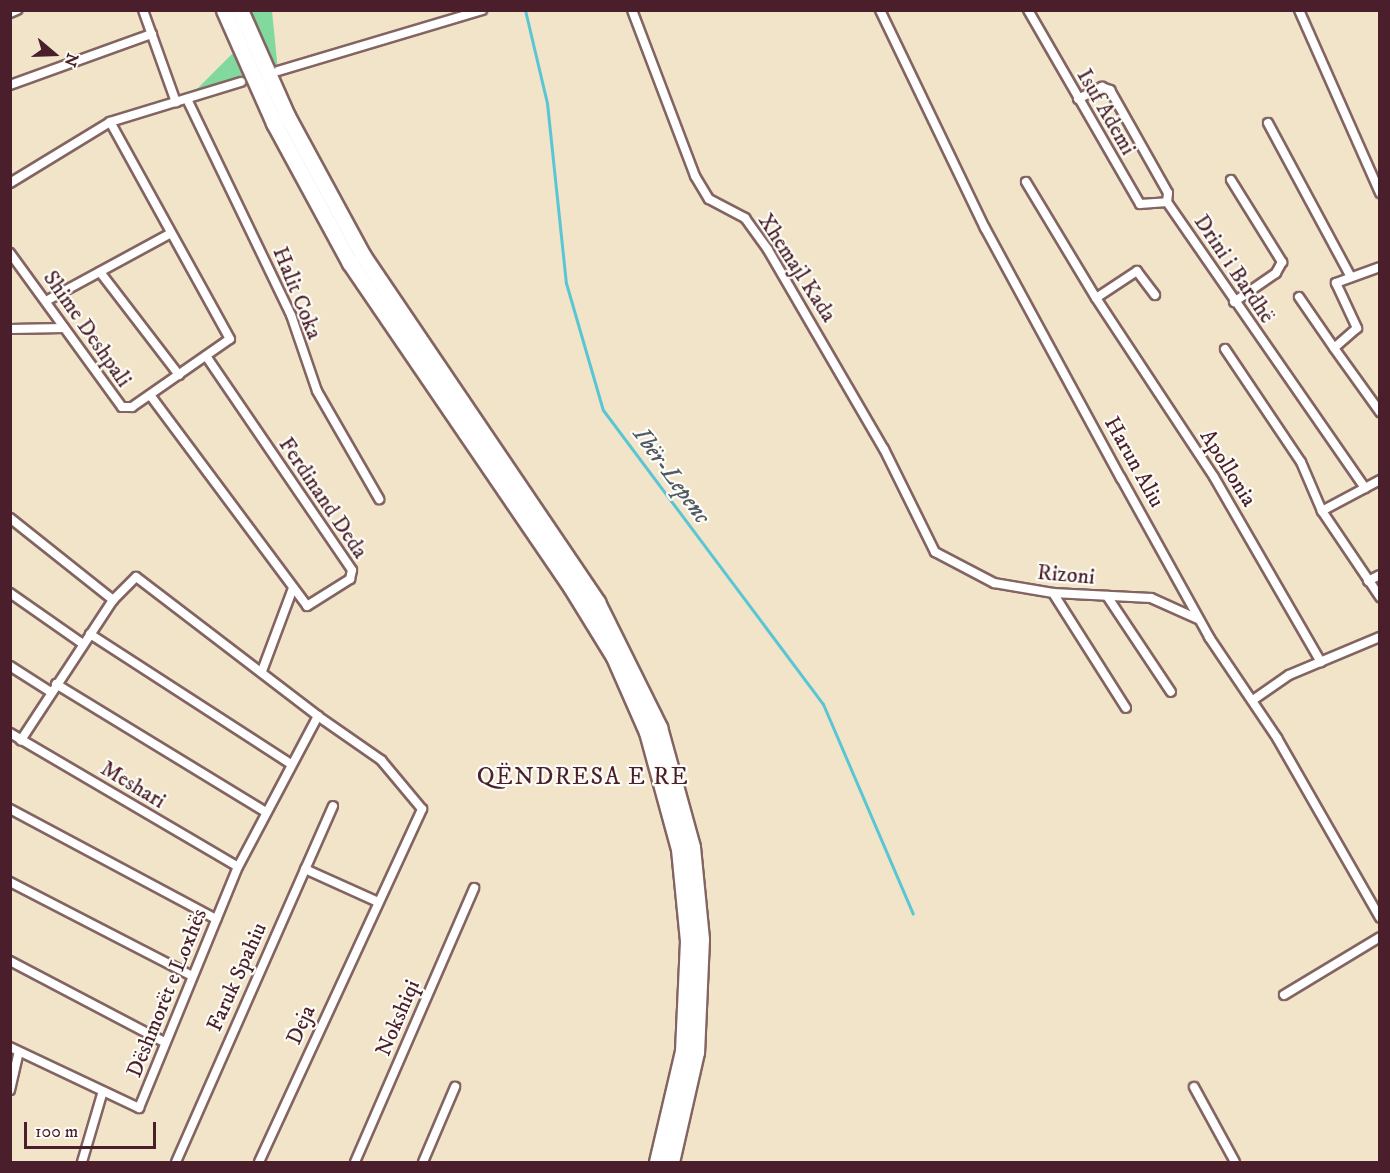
<!DOCTYPE html>
<html>
<head>
<meta charset="utf-8">
<style>
	body { margin:0 }
	#map { position:relative; width:1390px; height:1173px; overflow:hidden; background:#f1e4c9; font-family:"IM FELL DW Pica",serif }
	div>[style] { position:absolute }
	.green>* { inset:0; background:#82d99d }
	.stream>* { height:3px; margin:-1.5px; padding:0 1.5px; transform-origin:1.5px; border-radius:1.5px; background:#5ac6d4 }
	.roads { filter:drop-shadow(2px 0 #846462) drop-shadow(-2px 0 #846462) drop-shadow(0 2px #846462) drop-shadow(0 -2px #846462) }
	.minor>* { height:8px; margin:-4px; padding:0 4px; transform-origin:4px; border-radius:4px; background:#fff }
	.motorway>* { height:15px; margin:-7.5px; padding:0 7.5px; transform-origin:7.5px; border-radius:7.5px; background:#fff }
	span { translate:-50% -50%; white-space:nowrap; text-align:center; line-height:1.15; -webkit-text-stroke:4.5px #fdfcf7; paint-order:stroke }
	.street-label { font-size:22px; color:#4a1f2b }
	.water-label { font-size:24px; color:#505966; font-style:italic }
	.neighbourhood-label { font-size:24px; color:#4a1f2b; letter-spacing:1.5px }
	.frame { position:absolute; inset:0; border:12px solid #4a1f2b; pointer-events:none }
	.north { position:absolute; left:24px; top:24px; width:60px; height:60px; -webkit-text-stroke:4px #fdfcf7; paint-order:stroke; rotate:109deg; font-size:16px; font-weight:700; line-height:24px; text-align:center; color:#4a1f2b }
	.north::after { content:''; display:block; margin:auto; width:21px; height:27px; background:#4a1f2b; clip-path:polygon(50% 0,100% 100%,50% 72%,0 100%) }
	.scale { position:absolute; left:24px; top:1122px; width:132px; height:27px; box-sizing:border-box; border:3px solid #4a1f2b; border-top:0; padding-left:8px; font-size:18px; line-height:21px; white-space:nowrap; color:#4a1f2b; -webkit-text-stroke:4px #fdfcf7; paint-order:stroke }
</style>
</head>
<body>
<div id="map">
	<div class="green">
		<div style="clip-path:polygon(224px 11px,272px 11px,278px 71px,187px 99px,239px 47px)"></div>
	</div>
	<div class="stream">
		<div style="left:525px;top:10px;width:96px;rotate:76.7deg"></div>
		<div style="left:547px;top:103px;width:181px;rotate:84deg"></div>
		<div style="left:566px;top:283px;width:132px;rotate:73.8deg"></div>
		<div style="left:603px;top:410px;width:367px;rotate:53.2deg"></div>
		<div style="left:823px;top:704px;width:228px;rotate:66.8deg"></div>
	</div>
	<div class="roads">
		<div class="minor">
			<div style="left:143px;top:10px;width:98px;rotate:70.3deg"></div>
			<div style="left:632px;top:10px;width:178px;rotate:69.2deg"></div>
			<div style="left:695px;top:176px;width:27px;rotate:59deg"></div>
			<div style="left:709px;top:199px;width:41px;rotate:27.8deg"></div>
			<div style="left:745px;top:218px;width:39px;rotate:54deg"></div>
			<div style="left:768px;top:250px;width:230px;rotate:59.8deg"></div>
			<div style="left:884px;top:449px;width:115px;rotate:63.7deg"></div>
			<div style="left:935px;top:552px;width:67px;rotate:27.7deg"></div>
			<div style="left:994px;top:583px;width:60px;rotate:9.6deg"></div>
			<div style="left:1053px;top:593px;width:98px;rotate:2.9deg"></div>
			<div style="left:1151px;top:598px;width:51px;rotate:24.1deg"></div>
			<div style="left:880px;top:10px;width:242px;rotate:64.3deg"></div>
			<div style="left:985px;top:228px;width:285px;rotate:61.5deg"></div>
			<div style="left:1121px;top:478px;width:182px;rotate:61deg"></div>
			<div style="left:1209px;top:637px;width:122px;rotate:56deg"></div>
			<div style="left:1277px;top:738px;width:207px;rotate:60.2deg"></div>
			<div style="left:1028px;top:10px;width:224px;rotate:60deg"></div>
			<div style="left:1140px;top:204px;width:27px;rotate:-4deg"></div>
			<div style="left:1299px;top:10px;width:200px;rotate:66.1deg"></div>
			<div style="left:10px;top:13px;width:8px;rotate:-23deg"></div>
			<div style="left:278px;top:71px;width:213px;rotate:-16.6deg"></div>
			<div style="left:10px;top:85px;width:151px;rotate:-19.8deg"></div>
			<div style="left:187px;top:99px;width:240px;rotate:64.3deg"></div>
			<div style="left:291px;top:315px;width:80px;rotate:71.1deg"></div>
			<div style="left:317px;top:391px;width:125px;rotate:60.1deg"></div>
			<div style="left:1078px;top:99px;width:27px;rotate:-27deg"></div>
			<div style="left:1102px;top:87px;width:9px;rotate:21deg"></div>
			<div style="left:1110px;top:90px;width:118px;rotate:60.6deg"></div>
			<div style="left:1168px;top:193px;width:9px;rotate:96deg"></div>
			<div style="left:1167px;top:202px;width:348px;rotate:55.3deg"></div>
			<div style="left:1268px;top:123px;width:175px;rotate:61.7deg"></div>
			<div style="left:1231px;top:180px;width:97px;rotate:58.1deg"></div>
			<div style="left:1282px;top:262px;width:13px;rotate:119deg"></div>
			<div style="left:1276px;top:273px;width:51px;rotate:145.4deg"></div>
			<div style="left:1026px;top:182px;width:135px;rotate:58.9deg"></div>
			<div style="left:10px;top:183px;width:117px;rotate:-31.4deg"></div>
			<div style="left:110px;top:122px;width:137px;rotate:-17deg"></div>
			<div style="left:10px;top:253px;width:190px;rotate:54deg"></div>
			<div style="left:122px;top:407px;width:10px"></div>
			<div style="left:132px;top:407px;width:119px;rotate:-34.8deg"></div>
			<div style="left:230px;top:339px;width:248px;rotate:-118.9deg"></div>
			<div style="left:1380px;top:267px;width:47px;rotate:160deg"></div>
			<div style="left:1336px;top:283px;width:50px;rotate:65deg"></div>
			<div style="left:1357px;top:328px;width:30px;rotate:139deg"></div>
			<div style="left:1334px;top:348px;width:79px;rotate:54.3deg"></div>
			<div style="left:100px;top:272px;width:130px;rotate:52.5deg"></div>
			<div style="left:1155px;top:295px;width:30px;rotate:-127deg"></div>
			<div style="left:1137px;top:271px;width:49px;rotate:146.6deg"></div>
			<div style="left:1096px;top:298px;width:214px;rotate:56.6deg"></div>
			<div style="left:1214px;top:477px;width:214px;rotate:60deg"></div>
			<div style="left:1299px;top:297px;width:62px;rotate:55.5deg"></div>
			<div style="left:46px;top:301px;width:142px;rotate:-28.5deg"></div>
			<div style="left:10px;top:329px;width:54px;rotate:-1.1deg"></div>
			<div style="left:1225px;top:349px;width:136px;rotate:56.1deg"></div>
			<div style="left:1301px;top:462px;width:53px;rotate:66.8deg"></div>
			<div style="left:150px;top:395px;width:263px;rotate:53.3deg"></div>
			<div style="left:307px;top:606px;width:51px;rotate:-32.1deg"></div>
			<div style="left:350px;top:579px;width:9px;rotate:-77deg"></div>
			<div style="left:352px;top:570px;width:259px;rotate:-124.3deg"></div>
			<div style="left:1380px;top:480px;width:66px;rotate:151.9deg"></div>
			<div style="left:1322px;top:511px;width:104px;rotate:56deg"></div>
			<div style="left:10px;top:518px;width:132px;rotate:38.5deg"></div>
			<div style="left:1368px;top:581px;width:13px;rotate:-27deg"></div>
			<div style="left:10px;top:593px;width:89px;rotate:34.9deg"></div>
			<div style="left:1053px;top:593px;width:136px;rotate:57.6deg"></div>
			<div style="left:1107px;top:596px;width:115px;rotate:56.3deg"></div>
			<div style="left:90px;top:634px;width:239px;rotate:32.9deg"></div>
			<div style="left:10px;top:666px;width:49px;rotate:32.4deg"></div>
			<div style="left:262px;top:671px;width:89px;rotate:-69.5deg"></div>
			<div style="left:56px;top:684px;width:246px;rotate:31.4deg"></div>
			<div style="left:1253px;top:700px;width:44px;rotate:-34.8deg"></div>
			<div style="left:1289px;top:675px;width:99px;rotate:-22.7deg"></div>
			<div style="left:10px;top:733px;width:264px;rotate:30.4deg"></div>
			<div style="left:10px;top:809px;width:234px;rotate:28.1deg"></div>
			<div style="left:305px;top:869px;width:78px;rotate:24.3deg"></div>
			<div style="left:10px;top:882px;width:205px;rotate:27.3deg"></div>
			<div style="left:10px;top:961px;width:174px;rotate:27.7deg"></div>
			<div style="left:1284px;top:995px;width:112px;rotate:-31.1deg"></div>
			<div style="left:10px;top:1047px;width:143px;rotate:25.3deg"></div>
			<div style="left:139px;top:1108px;width:261px;rotate:-67.7deg"></div>
			<div style="left:238px;top:867px;width:171px;rotate:-62.1deg"></div>
			<div style="left:318px;top:716px;width:229px;rotate:-142.6deg"></div>
			<div style="left:136px;top:577px;width:33px;rotate:135deg"></div>
			<div style="left:113px;top:600px;width:168px;rotate:123.3deg"></div>
			<div style="left:1194px;top:1087px;width:85px;rotate:61.3deg"></div>
			<div style="left:10px;top:1090px;width:39px;rotate:-77deg"></div>
			<div style="left:82px;top:1162px;width:71px;rotate:-73.6deg"></div>
			<div style="left:176px;top:1162px;width:389px;rotate:-66.2deg"></div>
			<div style="left:259px;top:1162px;width:389px;rotate:-65.2deg"></div>
			<div style="left:422px;top:809px;width:64px;rotate:-129.9deg"></div>
			<div style="left:381px;top:760px;width:77px;rotate:-145.1deg"></div>
			<div style="left:355px;top:1162px;width:299px;rotate:-66.5deg"></div>
			<div style="left:423px;top:1162px;width:82px;rotate:-66.9deg"></div>
		</div>
		<div class="motorway">
			<div style="left:224px;top:10px;width:124px;rotate:66.1deg"></div>
			<div style="left:274px;top:123px;width:159px;rotate:61.5deg"></div>
			<div style="left:350px;top:263px;width:392px;rotate:55.7deg"></div>
			<div style="left:571px;top:587px;width:82px;rotate:58.4deg"></div>
			<div style="left:614px;top:657px;width:82px;rotate:66.3deg"></div>
			<div style="left:647px;top:732px;width:121px;rotate:74.7deg"></div>
			<div style="left:679px;top:849px;width:92px;rotate:84.4deg"></div>
			<div style="left:688px;top:941px;width:110px;rotate:92.6deg"></div>
			<div style="left:683px;top:1051px;width:114px;rotate:103.2deg"></div>
			<div style="left:240px;top:10px;width:116px;rotate:66.1deg"></div>
			<div style="left:287px;top:116px;width:159px;rotate:61.5deg"></div>
			<div style="left:363px;top:256px;width:418px;rotate:55.9deg"></div>
			<div style="left:597px;top:602px;width:140px;rotate:63.6deg"></div>
			<div style="left:659px;top:727px;width:124px;rotate:74.6deg"></div>
			<div style="left:692px;top:847px;width:92px;rotate:84.4deg"></div>
			<div style="left:701px;top:939px;width:113px;rotate:92.5deg"></div>
			<div style="left:696px;top:1052px;width:113px;rotate:102.8deg"></div>
		</div>
	</div>
	<div class="street-label">
		<span style="left:1106px;top:112px;rotate:60deg">Isuf Ademi</span>
		<span style="left:797px;top:268px;rotate:57deg">Xhemajl Kada</span>
		<span style="left:1234px;top:269px;rotate:56deg">Drini i Bardhë</span>
		<span style="left:297px;top:293px;rotate:68deg">Halit Coka</span>
		<span style="left:87px;top:329px;rotate:55deg">Shime Deshpali</span>
		<span style="left:1134px;top:462px;rotate:61deg">Harun Aliu</span>
		<span style="left:1228px;top:468px;rotate:58deg">Apollonia</span>
		<span style="left:323px;top:498px;rotate:56deg">Ferdinand Deda</span>
		<span style="left:1066px;top:575px;rotate:5deg">Rizoni</span>
		<span style="left:133px;top:785px;rotate:31deg">Meshari</span>
		<span style="left:237px;top:977px;rotate:-66deg">Faruk Spahiu</span>
		<span style="left:167px;top:993px;rotate:-68deg">Dëshmorët e Loxhës</span>
		<span style="left:398px;top:1018px;rotate:-67deg">Nokshiqi</span>
		<span style="left:301px;top:1025px;rotate:-66deg">Deja</span>
	</div>
	<div class="water-label">
		<span style="left:671px;top:476px;rotate:54deg">Ibër-Lepenc</span>
	</div>
	<div class="neighbourhood-label">
		<span style="left:583px;top:778px">QËNDRESA E RE</span>
	</div>
	<div class="frame"></div>
	<div class="north">N</div>
	<div class="scale">100 m</div>
</div>
</body>
</html>
